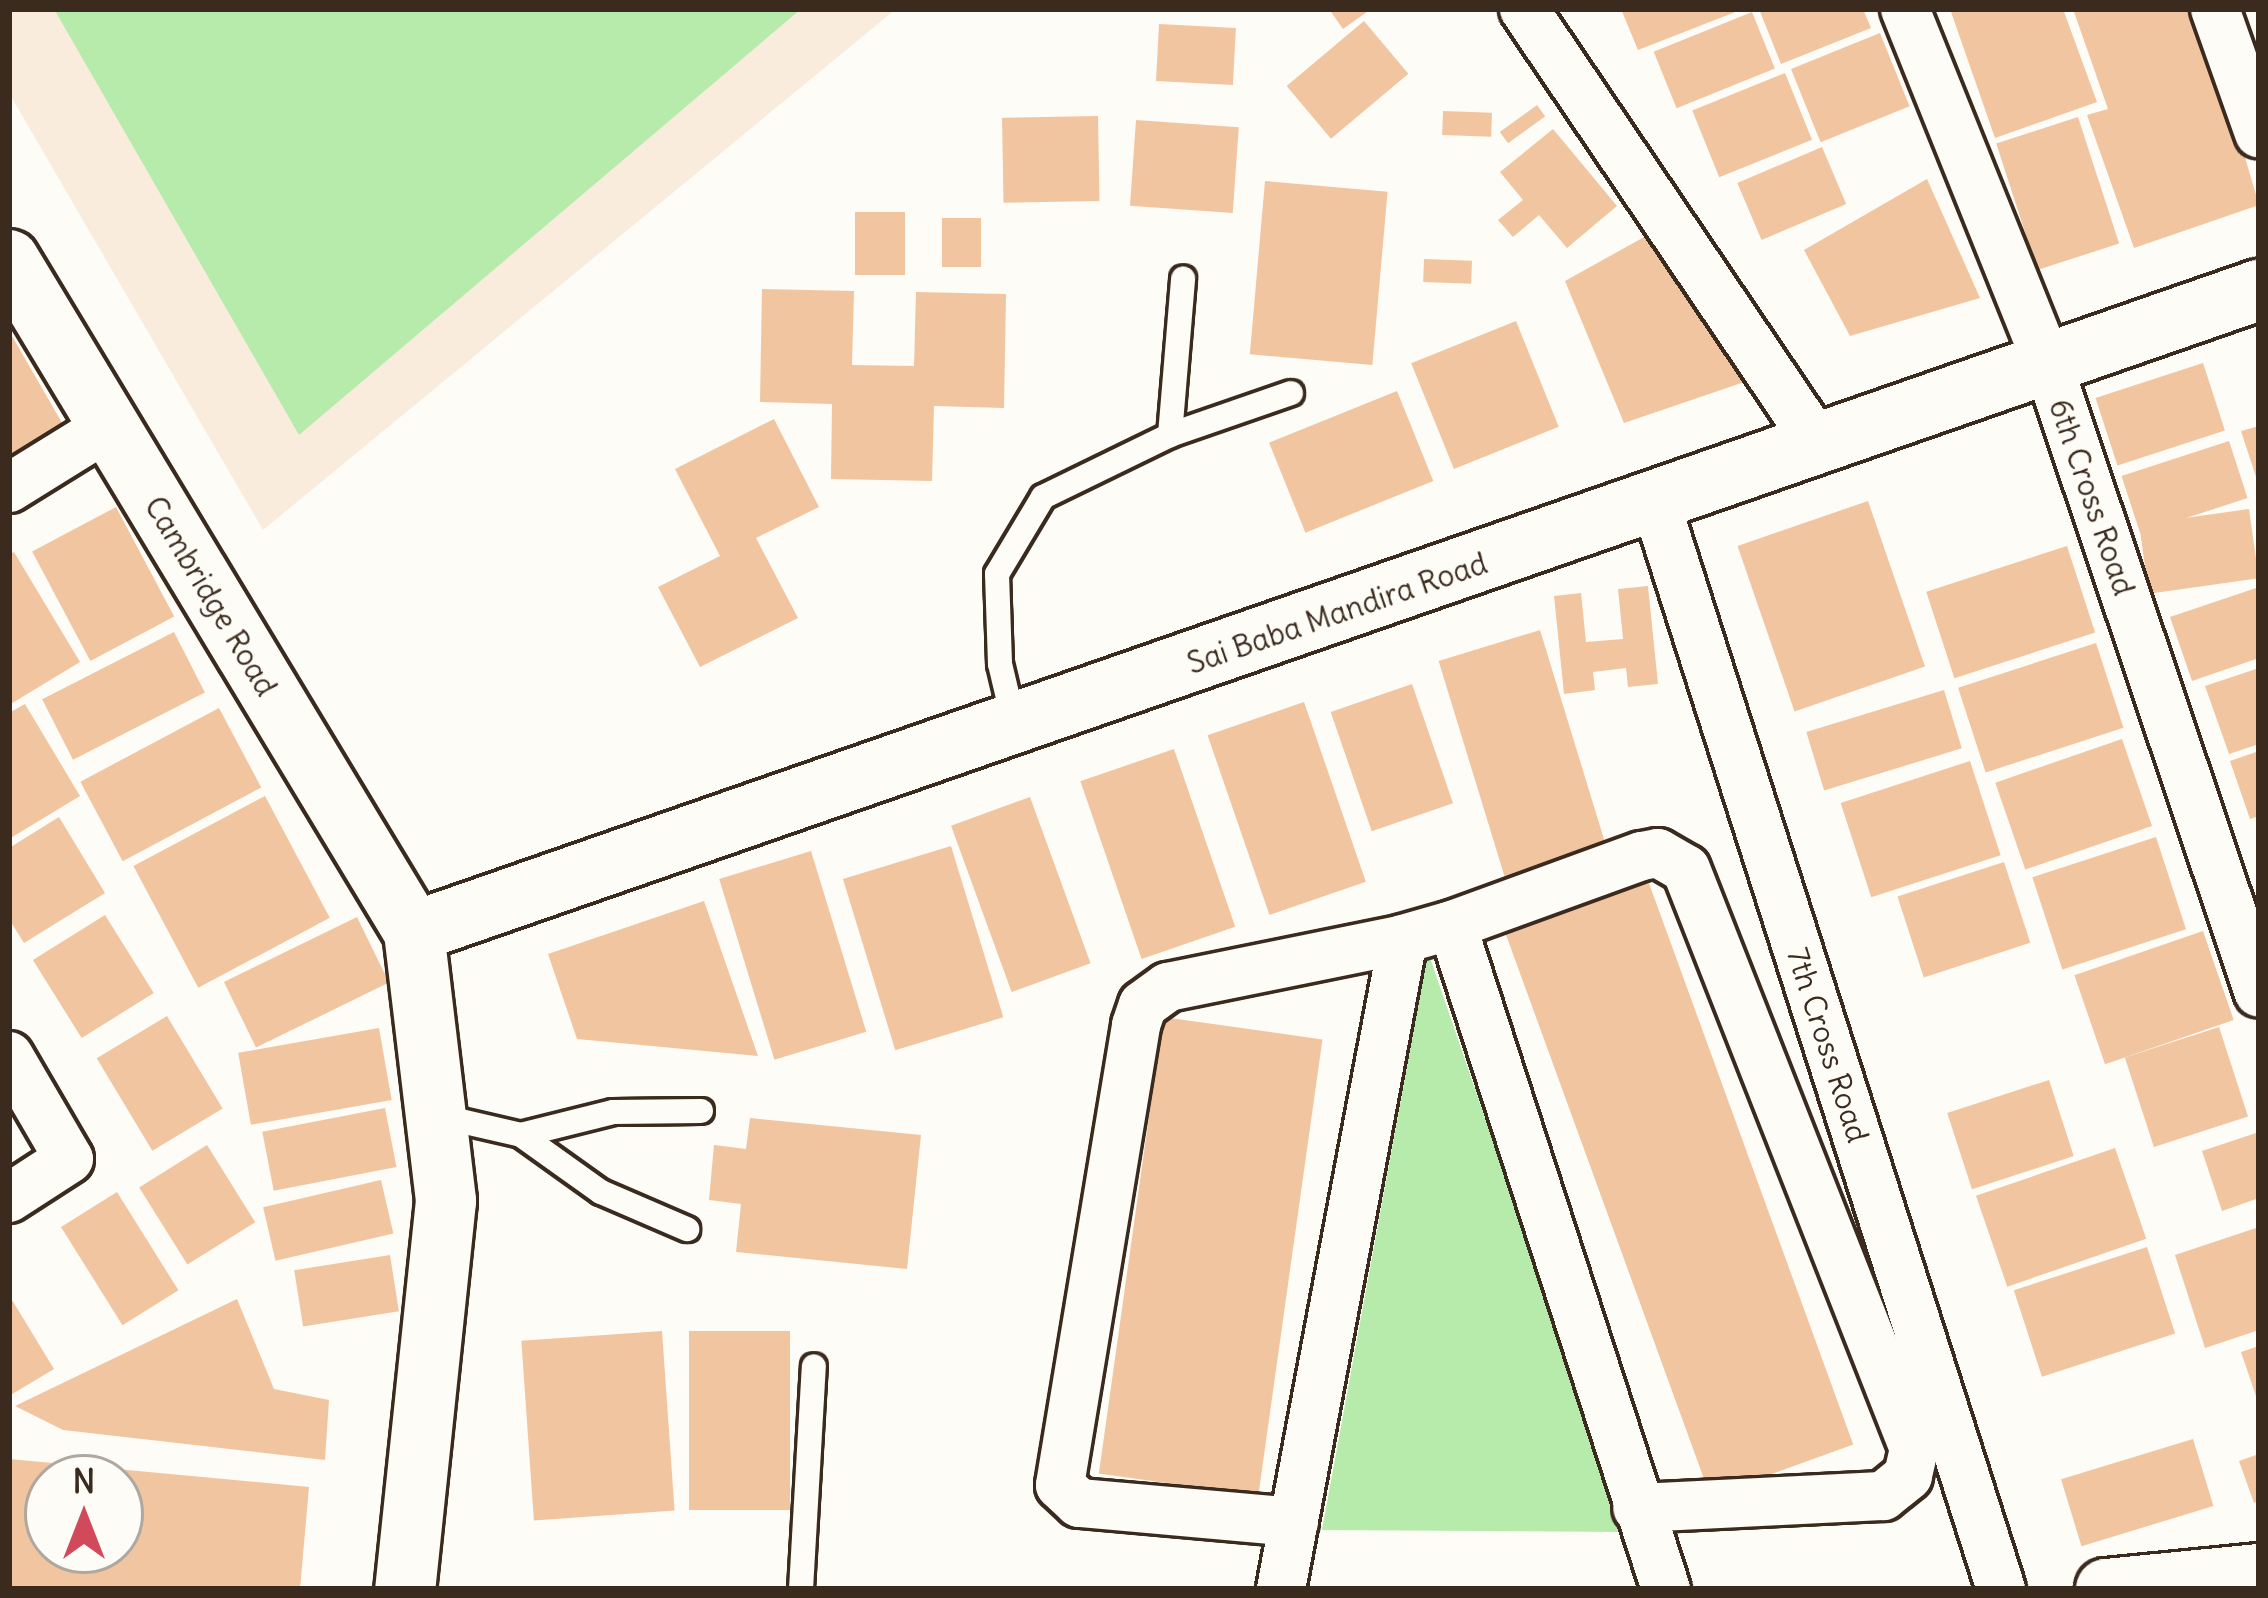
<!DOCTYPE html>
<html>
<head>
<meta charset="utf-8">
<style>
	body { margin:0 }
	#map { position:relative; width:2268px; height:1598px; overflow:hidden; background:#fdfcf7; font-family:Delius,sans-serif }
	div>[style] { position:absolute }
	.built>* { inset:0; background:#faecdd }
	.green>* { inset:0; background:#b6ebac }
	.building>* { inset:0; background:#f2c5a1; transform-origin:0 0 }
	.roads { filter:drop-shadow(3px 0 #3b2a1e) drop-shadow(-3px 0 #3b2a1e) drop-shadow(0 3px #3b2a1e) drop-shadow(0 -3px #3b2a1e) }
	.service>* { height:24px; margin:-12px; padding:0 12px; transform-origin:12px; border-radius:12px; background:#fdfcf7 }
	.minor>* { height:48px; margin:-24px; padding:0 24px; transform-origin:24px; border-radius:24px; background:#fdfcf7 }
	.tertiary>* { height:60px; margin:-30px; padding:0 30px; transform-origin:30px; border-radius:30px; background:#fdfcf7 }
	span { translate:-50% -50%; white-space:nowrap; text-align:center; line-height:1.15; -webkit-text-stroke:12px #fdfcf7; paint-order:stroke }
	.street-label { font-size:30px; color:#3b2a1e }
	.frame { position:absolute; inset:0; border:12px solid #3b2a1e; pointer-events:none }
	.north { position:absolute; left:24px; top:1454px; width:120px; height:120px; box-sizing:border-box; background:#fdfcf7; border:3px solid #afa8a0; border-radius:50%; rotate:0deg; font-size:33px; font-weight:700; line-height:48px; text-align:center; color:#3b2a1e }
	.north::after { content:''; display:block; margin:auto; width:42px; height:54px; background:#d1495b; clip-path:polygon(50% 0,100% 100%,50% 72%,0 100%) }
</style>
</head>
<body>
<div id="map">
	<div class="built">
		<div style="clip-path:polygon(9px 9px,896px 9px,263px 530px,9px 93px)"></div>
	</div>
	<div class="green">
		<div style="clip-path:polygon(54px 9px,801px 9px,299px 435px)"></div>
		<div style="clip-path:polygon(1428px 952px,1627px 1532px,1322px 1530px)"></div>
	</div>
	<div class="building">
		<div style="clip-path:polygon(1329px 9px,1371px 9px,1343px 29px)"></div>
		<div style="clip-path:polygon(1621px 9px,1743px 9px,1638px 50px)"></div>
		<div style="clip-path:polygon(1759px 9px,1863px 9px,1871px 28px,1781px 64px)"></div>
		<div style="clip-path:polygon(1950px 9px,2063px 9px,2097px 102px,1995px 138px)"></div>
		<div style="clip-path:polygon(2073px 9px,2190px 9px,2212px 72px,2219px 69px,2259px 205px,2134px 248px,2087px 115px,2108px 109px)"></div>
		<div style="left:1752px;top:12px;width:61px;height:106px;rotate:68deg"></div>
		<div style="left:1364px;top:21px;width:69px;height:101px;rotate:50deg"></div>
		<div style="left:1159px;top:24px;width:77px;height:57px;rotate:3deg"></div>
		<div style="left:1880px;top:33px;width:79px;height:96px;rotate:68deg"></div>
		<div style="left:1785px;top:73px;width:72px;height:100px;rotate:68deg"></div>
		<div style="left:1537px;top:105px;width:14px;height:46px;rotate:54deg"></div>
		<div style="left:1443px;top:111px;width:49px;height:24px;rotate:2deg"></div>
		<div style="left:1098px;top:116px;width:85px;height:96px;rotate:89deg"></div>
		<div style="left:2078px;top:117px;width:133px;height:86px;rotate:72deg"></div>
		<div style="left:1136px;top:120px;width:103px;height:86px;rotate:4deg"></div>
		<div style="clip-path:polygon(1553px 129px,1617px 206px,1567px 248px,1539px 215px,1513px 237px,1498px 220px,1523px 200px,1500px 172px)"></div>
		<div style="left:1822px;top:147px;width:62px;height:92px;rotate:67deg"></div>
		<div style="clip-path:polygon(1927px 179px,1980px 298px,1850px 336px,1804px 250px)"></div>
		<div style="left:1265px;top:181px;width:123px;height:174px;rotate:5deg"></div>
		<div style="left:855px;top:212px;width:50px;height:63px"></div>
		<div style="left:942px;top:218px;width:39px;height:49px"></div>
		<div style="clip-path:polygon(1655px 231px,1762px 376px,1624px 423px,1565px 281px)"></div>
		<div style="left:1424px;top:259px;width:48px;height:23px;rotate:2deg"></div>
		<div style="clip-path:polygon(762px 289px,854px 291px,852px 365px,914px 366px,916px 292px,1006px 294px,1004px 408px,934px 406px,932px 481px,831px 479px,832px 404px,760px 402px)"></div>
		<div style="left:1516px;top:321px;width:114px;height:113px;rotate:68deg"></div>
		<div style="clip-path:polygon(12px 336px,65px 428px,9px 459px,9px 338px)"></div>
		<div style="left:2203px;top:363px;width:71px;height:113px;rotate:72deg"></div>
		<div style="left:1397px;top:391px;width:97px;height:138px;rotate:68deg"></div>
		<div style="clip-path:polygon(774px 419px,819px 507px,756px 538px,798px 618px,700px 667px,658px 587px,720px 556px,675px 469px)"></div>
		<div style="clip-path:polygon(2259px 426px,2259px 483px,2258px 483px,2241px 431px)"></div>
		<div style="left:2229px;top:441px;width:60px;height:113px;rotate:72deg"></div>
		<div style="left:1868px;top:501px;width:175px;height:138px;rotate:71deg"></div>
		<div style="left:116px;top:507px;width:124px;height:95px;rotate:62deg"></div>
		<div style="left:2249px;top:509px;width:70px;height:111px;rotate:82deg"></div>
		<div style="left:2067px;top:546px;width:91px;height:148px;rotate:72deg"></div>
		<div style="clip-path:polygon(14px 552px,80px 662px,9px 705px,9px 555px)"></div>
		<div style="clip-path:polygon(1648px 586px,1658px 684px,1628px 687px,1626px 668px,1593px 672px,1595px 690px,1564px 694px,1554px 596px,1581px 593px,1586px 642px,1623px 639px,1618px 589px)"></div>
		<div style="clip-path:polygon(2259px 587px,2259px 658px,2192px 681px,2170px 617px)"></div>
		<div style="left:1540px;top:630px;width:226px;height:106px;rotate:73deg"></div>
		<div style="left:174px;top:632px;width:68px;height:148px;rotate:63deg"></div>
		<div style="left:2096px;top:643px;width:89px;height:145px;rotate:72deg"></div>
		<div style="clip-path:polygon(2259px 668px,2259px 744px,2229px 754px,2205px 686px)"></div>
		<div style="left:1412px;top:684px;width:126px;height:86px;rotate:71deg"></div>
		<div style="left:1944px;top:690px;width:61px;height:144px;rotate:73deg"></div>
		<div style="left:1304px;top:702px;width:190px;height:102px;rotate:71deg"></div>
		<div style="clip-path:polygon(25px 704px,80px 796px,9px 839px,9px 713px)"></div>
		<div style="left:219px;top:708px;width:90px;height:157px;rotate:62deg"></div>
		<div style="left:2122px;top:739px;width:92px;height:134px;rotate:71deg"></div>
		<div style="left:1174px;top:749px;width:188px;height:99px;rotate:71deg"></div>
		<div style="clip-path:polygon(2259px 751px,2259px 816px,2250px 819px,2230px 761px)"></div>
		<div style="left:1970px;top:761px;width:99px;height:136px;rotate:72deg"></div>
		<div style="left:265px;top:796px;width:138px;height:149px;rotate:62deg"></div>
		<div style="left:1030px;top:797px;width:177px;height:84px;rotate:70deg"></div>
		<div style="clip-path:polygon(59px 817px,105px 893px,24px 943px,9px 919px,9px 848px)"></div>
		<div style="left:2156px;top:837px;width:97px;height:130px;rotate:72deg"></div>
		<div style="left:951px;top:846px;width:179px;height:113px;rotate:73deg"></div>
		<div style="left:811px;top:851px;width:189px;height:96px;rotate:73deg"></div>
		<div style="left:2004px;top:862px;width:85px;height:112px;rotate:72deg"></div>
		<div style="left:1646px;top:875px;width:606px;height:152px;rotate:70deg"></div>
		<div style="clip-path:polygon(704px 901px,758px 1056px,577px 1039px,548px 954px)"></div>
		<div style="left:105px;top:915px;width:92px;height:85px;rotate:58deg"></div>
		<div style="left:357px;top:917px;width:73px;height:148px;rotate:64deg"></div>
		<div style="left:2203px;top:931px;width:94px;height:136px;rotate:71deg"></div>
		<div style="left:167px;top:1016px;width:108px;height:82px;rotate:59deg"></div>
		<div style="left:1163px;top:1017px;width:161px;height:461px;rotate:8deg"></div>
		<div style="left:2219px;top:1027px;width:94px;height:99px;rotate:72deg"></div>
		<div style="left:379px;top:1028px;width:73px;height:143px;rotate:80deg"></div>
		<div style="left:2049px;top:1080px;width:80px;height:107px;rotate:72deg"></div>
		<div style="left:385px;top:1108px;width:60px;height:125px;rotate:79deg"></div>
		<div style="clip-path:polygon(750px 1118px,921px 1135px,907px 1269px,736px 1252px,741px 1204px,709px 1200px,714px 1145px,746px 1149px)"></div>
		<div style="clip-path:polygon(2259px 1132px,2259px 1198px,2222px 1211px,2202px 1151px)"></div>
		<div style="left:207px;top:1145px;width:91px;height:80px;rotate:58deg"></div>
		<div style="left:2115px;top:1148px;width:96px;height:147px;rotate:71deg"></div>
		<div style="left:381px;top:1180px;width:55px;height:121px;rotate:77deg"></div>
		<div style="left:117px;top:1192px;width:116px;height:66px;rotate:58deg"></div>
		<div style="clip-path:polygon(2259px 1227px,2259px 1330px,2205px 1348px,2175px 1255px)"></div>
		<div style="left:2147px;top:1247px;width:91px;height:140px;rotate:72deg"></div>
		<div style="left:390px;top:1255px;width:57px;height:97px;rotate:81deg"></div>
		<div style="clip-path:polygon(9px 1295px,54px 1369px,9px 1396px)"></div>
		<div style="clip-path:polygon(237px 1299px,274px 1389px,329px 1400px,325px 1460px,63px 1430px,15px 1406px)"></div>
		<div style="left:662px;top:1331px;width:180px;height:141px;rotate:86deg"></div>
		<div style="left:689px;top:1331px;width:101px;height:179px"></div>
		<div style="clip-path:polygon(2259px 1346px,2259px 1402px,2258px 1402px,2241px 1352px)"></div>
		<div style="left:2193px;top:1439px;width:70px;height:138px;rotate:73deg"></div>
		<div style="clip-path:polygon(2259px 1454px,2259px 1501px,2254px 1503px,2239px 1461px)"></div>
		<div style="clip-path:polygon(evenodd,9px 1459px,309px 1487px,300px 1589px,9px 1589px,9px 1459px,48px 1478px,120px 1478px,120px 1550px,48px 1550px,48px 1478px)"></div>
	</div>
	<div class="roads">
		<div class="service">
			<div style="left:1170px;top:435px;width:157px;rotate:-85.2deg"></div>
			<div style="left:1014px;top:723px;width:61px;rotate:-103.3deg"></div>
			<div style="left:1000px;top:664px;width:90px;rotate:-91.9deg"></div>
			<div style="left:997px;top:574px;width:90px;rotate:-59.1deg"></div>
			<div style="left:1043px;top:497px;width:141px;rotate:-26deg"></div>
			<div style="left:1170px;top:435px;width:128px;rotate:-19.1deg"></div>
			<div style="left:439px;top:1116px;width:84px;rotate:13deg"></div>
			<div style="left:521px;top:1135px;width:95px;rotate:-14deg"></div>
			<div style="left:613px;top:1112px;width:88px;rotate:-0.7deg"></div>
			<div style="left:521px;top:1135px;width:98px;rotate:35.5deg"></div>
			<div style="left:601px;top:1192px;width:94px;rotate:23.3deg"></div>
			<div style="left:801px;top:1589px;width:223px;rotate:-86.7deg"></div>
		</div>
		<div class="minor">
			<div style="left:1524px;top:9px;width:525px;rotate:55.95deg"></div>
			<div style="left:1905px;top:9px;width:384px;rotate:68.1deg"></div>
			<div style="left:2048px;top:365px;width:662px;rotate:71.43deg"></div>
			<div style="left:2215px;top:9px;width:132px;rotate:70.5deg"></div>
			<div style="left:9px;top:488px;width:118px;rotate:-31.8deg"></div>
			<div style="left:1655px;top:501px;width:1142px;rotate:72.36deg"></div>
			<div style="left:1452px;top:925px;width:202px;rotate:-20deg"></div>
			<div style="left:1642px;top:856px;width:16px;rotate:-11deg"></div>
			<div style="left:1658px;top:853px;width:32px;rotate:30deg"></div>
			<div style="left:1686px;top:869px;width:623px;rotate:68.54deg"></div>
			<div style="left:1914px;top:1449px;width:28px;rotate:103deg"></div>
			<div style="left:1908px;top:1476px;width:32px;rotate:141deg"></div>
			<div style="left:1883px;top:1496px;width:246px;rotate:177.2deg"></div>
			<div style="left:9px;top:1056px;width:119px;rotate:59.8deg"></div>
			<div style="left:69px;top:1159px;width:72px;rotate:147deg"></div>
			<div style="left:1294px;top:1522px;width:216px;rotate:-174.9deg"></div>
			<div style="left:1079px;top:1503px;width:26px;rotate:-137deg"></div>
			<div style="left:1060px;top:1485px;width:466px;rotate:-80.6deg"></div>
			<div style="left:1136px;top:1025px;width:21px;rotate:-71deg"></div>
			<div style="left:1143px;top:1005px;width:31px;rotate:-36deg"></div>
			<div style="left:1168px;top:987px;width:240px;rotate:-11.5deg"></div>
			<div style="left:1281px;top:1589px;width:661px;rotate:-79.37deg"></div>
			<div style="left:1403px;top:939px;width:51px;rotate:-15.9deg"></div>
			<div style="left:1452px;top:925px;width:698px;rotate:72.14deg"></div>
		</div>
		<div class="tertiary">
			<div style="left:9px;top:260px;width:785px;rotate:58.92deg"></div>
			<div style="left:414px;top:932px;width:271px;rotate:83.2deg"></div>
			<div style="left:446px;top:1201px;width:390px;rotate:96deg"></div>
			<div style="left:414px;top:932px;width:1954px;rotate:-19.19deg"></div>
			<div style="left:2106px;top:1589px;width:154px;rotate:-5.6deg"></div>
		</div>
	</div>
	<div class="street-label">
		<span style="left:2092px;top:497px;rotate:71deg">6th Cross Road</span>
		<span style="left:211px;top:596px;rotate:59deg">Cambridge Road</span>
		<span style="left:1337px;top:613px;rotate:-19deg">Sai Baba Mandira Road</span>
		<span style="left:1828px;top:1045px;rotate:72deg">7th Cross Road</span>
	</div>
	<div class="frame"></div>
	<div class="north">N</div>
</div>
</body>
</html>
